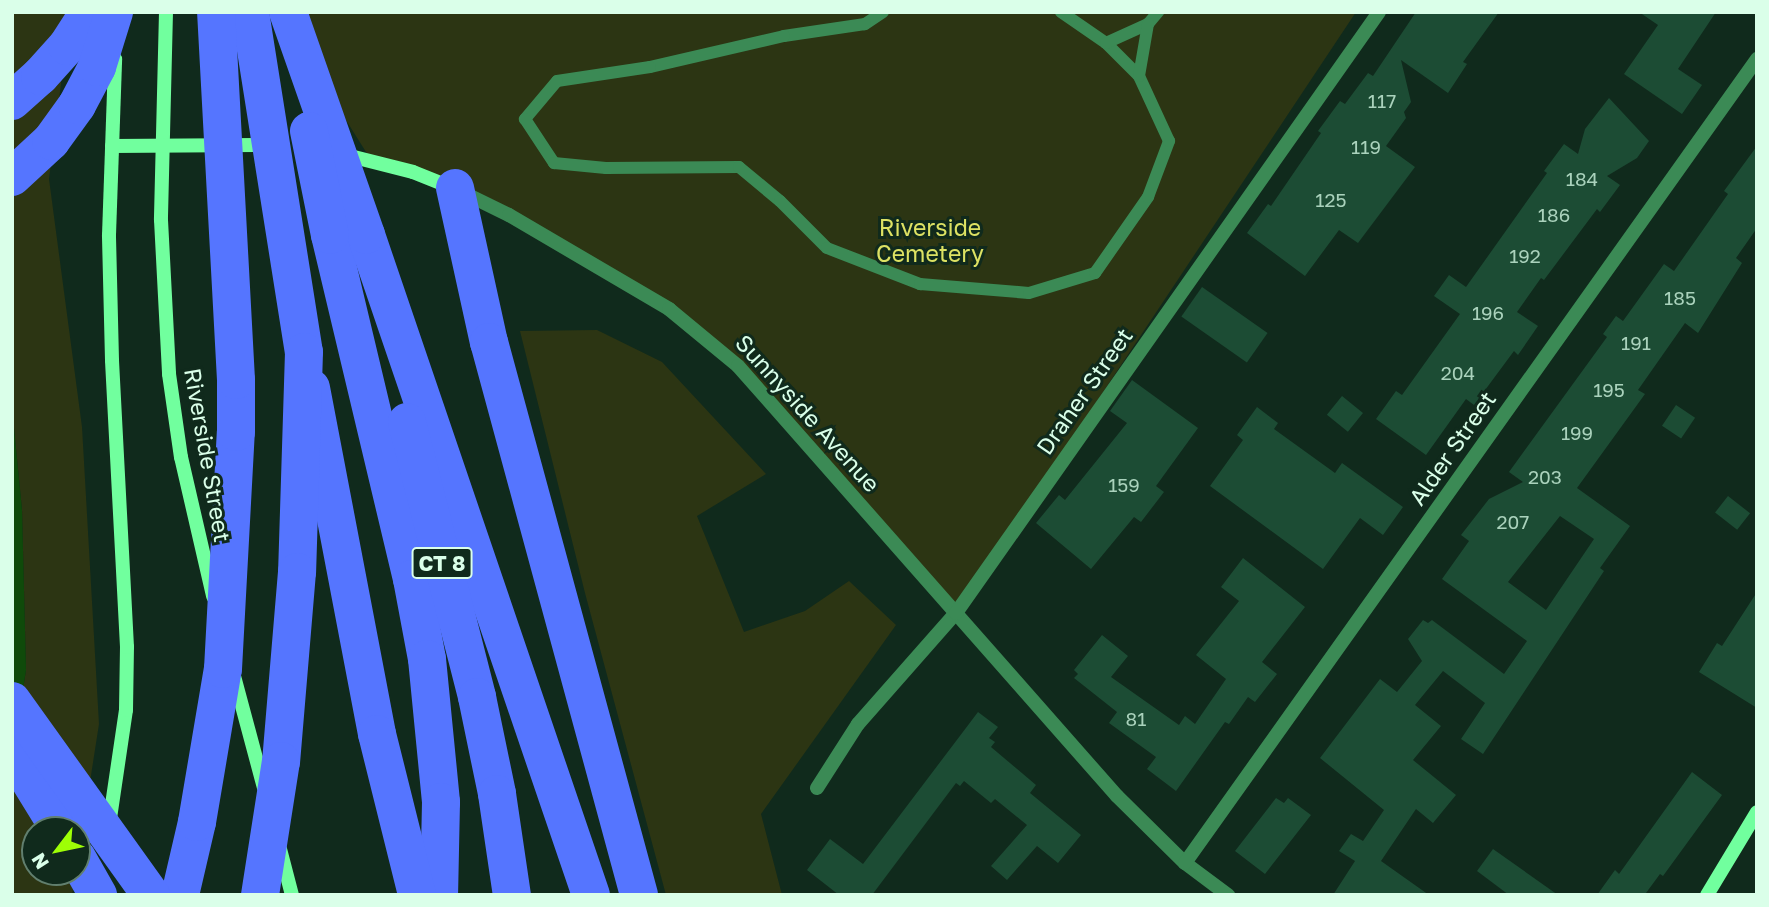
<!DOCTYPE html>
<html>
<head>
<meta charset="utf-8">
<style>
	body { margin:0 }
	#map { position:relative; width:1769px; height:907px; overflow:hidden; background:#102a1c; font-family:"Golos Text",sans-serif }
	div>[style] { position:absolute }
	.green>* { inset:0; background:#2c3513 }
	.water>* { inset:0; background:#0f4a0a }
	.building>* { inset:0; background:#1c4c34; transform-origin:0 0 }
	.lane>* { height:12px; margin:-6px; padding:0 6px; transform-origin:6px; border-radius:6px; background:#3b8a55 }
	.street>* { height:14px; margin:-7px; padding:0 7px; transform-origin:7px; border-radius:7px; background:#3b8a55 }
	.secondary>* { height:14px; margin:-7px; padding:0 7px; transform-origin:7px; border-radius:7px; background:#71ff9e }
	.highway>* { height:38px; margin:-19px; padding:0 19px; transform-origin:19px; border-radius:19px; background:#5575ff }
	.highway-bridge>* { height:38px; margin:-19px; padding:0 19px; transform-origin:19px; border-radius:19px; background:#5575ff }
	span { translate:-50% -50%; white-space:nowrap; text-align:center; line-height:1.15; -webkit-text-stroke:6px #102a1c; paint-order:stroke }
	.number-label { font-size:19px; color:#aad2bc }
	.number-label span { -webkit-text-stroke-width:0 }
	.shield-label span { padding:2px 5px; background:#102a1c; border:2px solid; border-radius:5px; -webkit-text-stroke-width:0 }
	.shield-label { font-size:21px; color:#daffe9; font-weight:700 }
	.park-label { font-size:23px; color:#dde263 }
	.street-label { font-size:23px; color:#daffe9 }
	.frame { position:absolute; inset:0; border:14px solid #daffe9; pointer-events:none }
	.north { position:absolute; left:21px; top:816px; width:70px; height:70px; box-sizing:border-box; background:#102a1c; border:2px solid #617f6e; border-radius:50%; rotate:238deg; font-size:19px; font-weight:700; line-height:28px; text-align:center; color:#daffe9 }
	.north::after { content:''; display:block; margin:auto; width:24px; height:32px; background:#9eff06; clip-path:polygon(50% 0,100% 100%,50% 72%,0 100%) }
</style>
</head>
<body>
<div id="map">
	<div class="green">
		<div style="clip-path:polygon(12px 12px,70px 12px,49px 179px,82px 427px,99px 724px,77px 865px,77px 830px,35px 830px,35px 872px,76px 872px,72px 895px,12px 895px,12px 762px,26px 670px,22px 510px,12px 408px)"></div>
		<div style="clip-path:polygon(293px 12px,1356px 12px,956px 613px,704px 336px,455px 188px,371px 160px,324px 85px)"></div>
		<div style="clip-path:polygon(597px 330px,662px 362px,766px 474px,697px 516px,744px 632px,805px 611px,849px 581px,896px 625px,761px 814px,782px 895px,666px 895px,585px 593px,520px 331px)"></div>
	</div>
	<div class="water">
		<div style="clip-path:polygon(12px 408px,22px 510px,26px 670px,12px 760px)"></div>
	</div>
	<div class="building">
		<div style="clip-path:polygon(1416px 12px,1499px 12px,1463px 62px,1467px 64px,1448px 93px,1401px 60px,1411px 102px,1404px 112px,1406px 118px,1386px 146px,1415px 167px,1358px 243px,1339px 230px,1305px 276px,1247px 233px,1268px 204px,1271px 206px,1321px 133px,1318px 131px,1340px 101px,1345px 104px,1368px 73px,1373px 76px)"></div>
		<div style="clip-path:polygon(1639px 12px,1716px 12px,1678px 69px,1702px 85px,1682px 114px,1624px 74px,1658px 25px)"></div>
		<div style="clip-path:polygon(1609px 98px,1649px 141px,1637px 158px,1607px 176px,1620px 185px,1600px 212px,1597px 209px,1544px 280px,1541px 278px,1517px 312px,1538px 326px,1518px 355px,1514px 351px,1474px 405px,1466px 399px,1426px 455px,1376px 419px,1396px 391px,1402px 395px,1460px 314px,1434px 296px,1449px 275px,1466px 287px,1547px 173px,1544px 171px,1564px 144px,1578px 154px,1585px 129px)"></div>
		<div style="clip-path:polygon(evenodd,1757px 146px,1757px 228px,1736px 258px,1742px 263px,1698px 333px,1685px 323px,1638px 390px,1645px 394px,1577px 488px,1630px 526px,1600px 568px,1604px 571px,1483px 754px,1461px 739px,1485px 703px,1443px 671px,1415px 705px,1441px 726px,1413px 760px,1456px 795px,1433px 823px,1416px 809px,1381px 861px,1429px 895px,1333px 895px,1355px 861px,1339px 851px,1351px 834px,1363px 841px,1384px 810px,1320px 758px,1380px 679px,1397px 692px,1422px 661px,1408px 639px,1423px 620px,1428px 623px,1432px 620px,1504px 674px,1527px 641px,1442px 579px,1469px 541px,1461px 535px,1489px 499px,1523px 482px,1509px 472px,1607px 337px,1603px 334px,1616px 316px,1623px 321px,1664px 264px,1674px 271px,1728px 194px,1724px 191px,1757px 146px,1560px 516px,1594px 539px,1546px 610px,1508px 582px,1560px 516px)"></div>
		<div style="left:1202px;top:287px;width:80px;height:36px;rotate:35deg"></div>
		<div style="clip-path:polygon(1132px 380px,1198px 428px,1156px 486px,1164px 492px,1141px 522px,1134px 517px,1091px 569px,1036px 523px,1059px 495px,1065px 500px,1127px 423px,1110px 411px)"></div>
		<div style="left:1342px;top:396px;width:27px;height:24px;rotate:39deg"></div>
		<div style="left:1676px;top:405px;width:23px;height:25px;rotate:34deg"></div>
		<div style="clip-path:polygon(1257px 407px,1278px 423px,1274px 429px,1335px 473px,1342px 463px,1403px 507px,1383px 535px,1360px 518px,1323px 569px,1210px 486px,1243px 440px,1237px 435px)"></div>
		<div style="left:1728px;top:496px;width:28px;height:21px;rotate:38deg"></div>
		<div style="clip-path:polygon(1243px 558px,1305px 607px,1262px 662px,1277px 674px,1255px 702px,1248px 697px,1229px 724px,1225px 722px,1176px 791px,1147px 769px,1156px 757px,1109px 723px,1117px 712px,1074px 678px,1078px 674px,1074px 670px,1102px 635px,1128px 656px,1111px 677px,1179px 725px,1185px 716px,1195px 724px,1226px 679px,1196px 655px,1239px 601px,1221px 587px)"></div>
		<div style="clip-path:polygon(1757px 592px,1757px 708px,1699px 672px,1717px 643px,1722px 646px)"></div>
		<div style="clip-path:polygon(978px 712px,998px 727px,989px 738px,995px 742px,991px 747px,1036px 785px,1030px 793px,1081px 835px,1058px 863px,1037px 846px,1007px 880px,991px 866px,1027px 825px,995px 799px,991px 803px,964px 781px,960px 786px,956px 783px,872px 895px,839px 895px,807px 870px,830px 839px,863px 864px)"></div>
		<div style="clip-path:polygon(1692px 772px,1722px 795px,1663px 876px,1660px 874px,1646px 893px,1648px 895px,1597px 895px,1615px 870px,1619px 874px)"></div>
		<div style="clip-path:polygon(1276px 798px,1284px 803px,1288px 798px,1311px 815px,1265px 874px,1235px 851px)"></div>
		<div style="clip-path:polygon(1493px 849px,1558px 895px,1509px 895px,1477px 871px)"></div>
	</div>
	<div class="lane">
		<div style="left:883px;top:12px;width:22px;rotate:146deg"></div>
		<div style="left:865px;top:24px;width:82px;rotate:171.6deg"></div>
		<div style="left:784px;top:36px;width:138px;rotate:167deg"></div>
		<div style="left:650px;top:67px;width:94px;rotate:171.4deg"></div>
		<div style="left:557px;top:81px;width:50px;rotate:130.1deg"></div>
		<div style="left:525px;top:119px;width:53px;rotate:56.6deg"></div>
		<div style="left:554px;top:163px;width:52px;rotate:5.5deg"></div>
		<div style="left:606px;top:168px;width:133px;rotate:-0.4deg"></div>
		<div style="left:739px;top:167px;width:53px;rotate:39.7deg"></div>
		<div style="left:780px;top:201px;width:66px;rotate:45deg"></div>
		<div style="left:827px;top:248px;width:100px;rotate:21.2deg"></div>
		<div style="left:920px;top:284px;width:109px;rotate:4.7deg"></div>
		<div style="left:1029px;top:293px;width:69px;rotate:-16.9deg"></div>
		<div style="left:1095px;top:273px;width:93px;rotate:-55.1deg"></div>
		<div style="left:1148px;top:197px;width:60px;rotate:-69.4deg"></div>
		<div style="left:1169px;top:141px;width:72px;rotate:-114.8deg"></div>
		<div style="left:1139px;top:76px;width:47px;rotate:-135deg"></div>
		<div style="left:1106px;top:43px;width:55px;rotate:-145.4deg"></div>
		<div style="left:1106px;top:43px;width:46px;rotate:-24.3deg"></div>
		<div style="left:1148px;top:24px;width:16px;rotate:-50deg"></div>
		<div style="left:1139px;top:76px;width:53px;rotate:-80.2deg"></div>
	</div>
	<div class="street">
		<div style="left:462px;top:192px;width:52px;rotate:26.1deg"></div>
		<div style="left:509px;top:215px;width:186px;rotate:30.4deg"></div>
		<div style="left:669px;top:309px;width:89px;rotate:39.6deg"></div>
		<div style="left:738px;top:366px;width:573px;rotate:48.61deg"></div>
		<div style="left:1117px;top:796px;width:95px;rotate:44.6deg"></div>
		<div style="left:1185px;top:863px;width:54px;rotate:36.7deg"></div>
		<div style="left:817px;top:788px;width:76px;rotate:-57.4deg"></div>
		<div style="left:858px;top:724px;width:148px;rotate:-48.6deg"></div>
		<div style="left:956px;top:613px;width:735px;rotate:-54.86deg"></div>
		<div style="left:1185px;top:863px;width:987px;rotate:-54.57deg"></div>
	</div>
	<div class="secondary">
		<div style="left:166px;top:12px;width:208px;rotate:91.4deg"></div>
		<div style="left:161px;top:220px;width:154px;rotate:87deg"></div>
		<div style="left:169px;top:374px;width:84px;rotate:81.8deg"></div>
		<div style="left:181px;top:457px;width:143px;rotate:77deg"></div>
		<div style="left:112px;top:146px;width:158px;rotate:-0.4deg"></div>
		<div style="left:342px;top:154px;width:73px;rotate:14.2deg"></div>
		<div style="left:413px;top:172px;width:43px;rotate:21.8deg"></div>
		<div style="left:234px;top:676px;width:116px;rotate:75deg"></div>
		<div style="left:109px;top:825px;width:116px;rotate:-81.6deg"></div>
		<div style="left:126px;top:710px;width:63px;rotate:-89.1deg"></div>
		<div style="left:127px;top:647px;width:287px;rotate:-93deg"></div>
		<div style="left:112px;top:360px;width:125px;rotate:-91.4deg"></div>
		<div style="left:109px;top:235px;width:176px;rotate:-88deg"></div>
		<div style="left:280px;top:849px;width:48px;rotate:75.4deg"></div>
		<div style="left:1707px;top:895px;width:97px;rotate:-58.9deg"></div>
	</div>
	<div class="highway">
		<div style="left:12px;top:101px;width:38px;rotate:-42deg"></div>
		<div style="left:40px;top:76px;width:40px;rotate:-48deg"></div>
		<div style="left:67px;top:46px;width:40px;rotate:-57.1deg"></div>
		<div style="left:12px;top:177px;width:53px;rotate:-42.7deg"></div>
		<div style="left:51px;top:141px;width:44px;rotate:-54.2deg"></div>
		<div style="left:77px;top:105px;width:43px;rotate:-62.2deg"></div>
		<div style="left:97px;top:67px;width:58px;rotate:-72.8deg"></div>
		<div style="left:455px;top:188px;width:158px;rotate:77.6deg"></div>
		<div style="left:489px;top:342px;width:573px;rotate:74.82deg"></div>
		<div style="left:330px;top:235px;width:354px;rotate:76.6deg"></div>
		<div style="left:412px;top:579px;width:81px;rotate:79.4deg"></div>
		<div style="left:427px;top:659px;width:144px;rotate:84.4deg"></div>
		<div style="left:441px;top:802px;width:93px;rotate:91.2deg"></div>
		<div style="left:366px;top:235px;width:697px;rotate:71.18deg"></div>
		<div style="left:311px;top:388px;width:352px;rotate:79.2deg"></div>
		<div style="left:377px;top:734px;width:166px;rotate:76deg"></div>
		<div style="left:407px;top:422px;width:284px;rotate:75.7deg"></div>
		<div style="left:477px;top:697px;width:99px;rotate:78.3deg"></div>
		<div style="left:497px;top:794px;width:102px;rotate:81.6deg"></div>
		<div style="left:12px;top:752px;width:92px;rotate:58.4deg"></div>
		<div style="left:77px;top:858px;width:43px;rotate:60.4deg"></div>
		<div style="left:180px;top:895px;width:75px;rotate:-76.9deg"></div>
	</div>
	<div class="highway-bridge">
		<div style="left:250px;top:12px;width:344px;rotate:81deg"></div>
		<div style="left:304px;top:352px;width:220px;rotate:91.8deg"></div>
		<div style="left:297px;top:572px;width:190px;rotate:94.8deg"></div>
		<div style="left:281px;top:761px;width:136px;rotate:98.9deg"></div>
		<div style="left:288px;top:12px;width:236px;rotate:70.7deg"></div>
		<div style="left:309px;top:131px;width:106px;rotate:78.6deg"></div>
		<div style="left:12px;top:701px;width:239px;rotate:54.4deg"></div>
		<div style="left:197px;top:822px;width:155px;rotate:-80.4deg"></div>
		<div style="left:223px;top:669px;width:237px;rotate:-86.9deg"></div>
		<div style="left:236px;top:432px;width:52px;rotate:-90deg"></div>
		<div style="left:236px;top:380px;width:369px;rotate:-93.1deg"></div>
	</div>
	<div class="number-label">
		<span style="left:1382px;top:101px">117</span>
		<span style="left:1366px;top:147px">119</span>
		<span style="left:1582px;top:179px">184</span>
		<span style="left:1331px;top:200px">125</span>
		<span style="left:1554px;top:215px">186</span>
		<span style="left:1525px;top:256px">192</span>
		<span style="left:1680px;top:298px">185</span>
		<span style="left:1488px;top:313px">196</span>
		<span style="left:1636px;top:343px">191</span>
		<span style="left:1458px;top:373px">204</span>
		<span style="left:1609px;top:390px">195</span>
		<span style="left:1577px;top:433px">199</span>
		<span style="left:1545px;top:477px">203</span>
		<span style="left:1124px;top:485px">159</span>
		<span style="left:1513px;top:522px">207</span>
		<span style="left:1136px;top:719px">81</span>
	</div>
	<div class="shield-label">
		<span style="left:442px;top:563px">CT 8</span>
	</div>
	<div class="park-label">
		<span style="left:930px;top:240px">Riverside<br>Cemetery</span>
	</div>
	<div class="street-label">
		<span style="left:1084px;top:391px;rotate:-55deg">Draher Street</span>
		<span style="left:808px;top:413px;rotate:48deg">Sunnyside Avenue</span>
		<span style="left:1452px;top:448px;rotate:-55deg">Alder Street</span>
		<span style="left:208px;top:455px;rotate:80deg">Riverside Street</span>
	</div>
	<div class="frame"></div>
	<div class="north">N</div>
</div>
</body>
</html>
